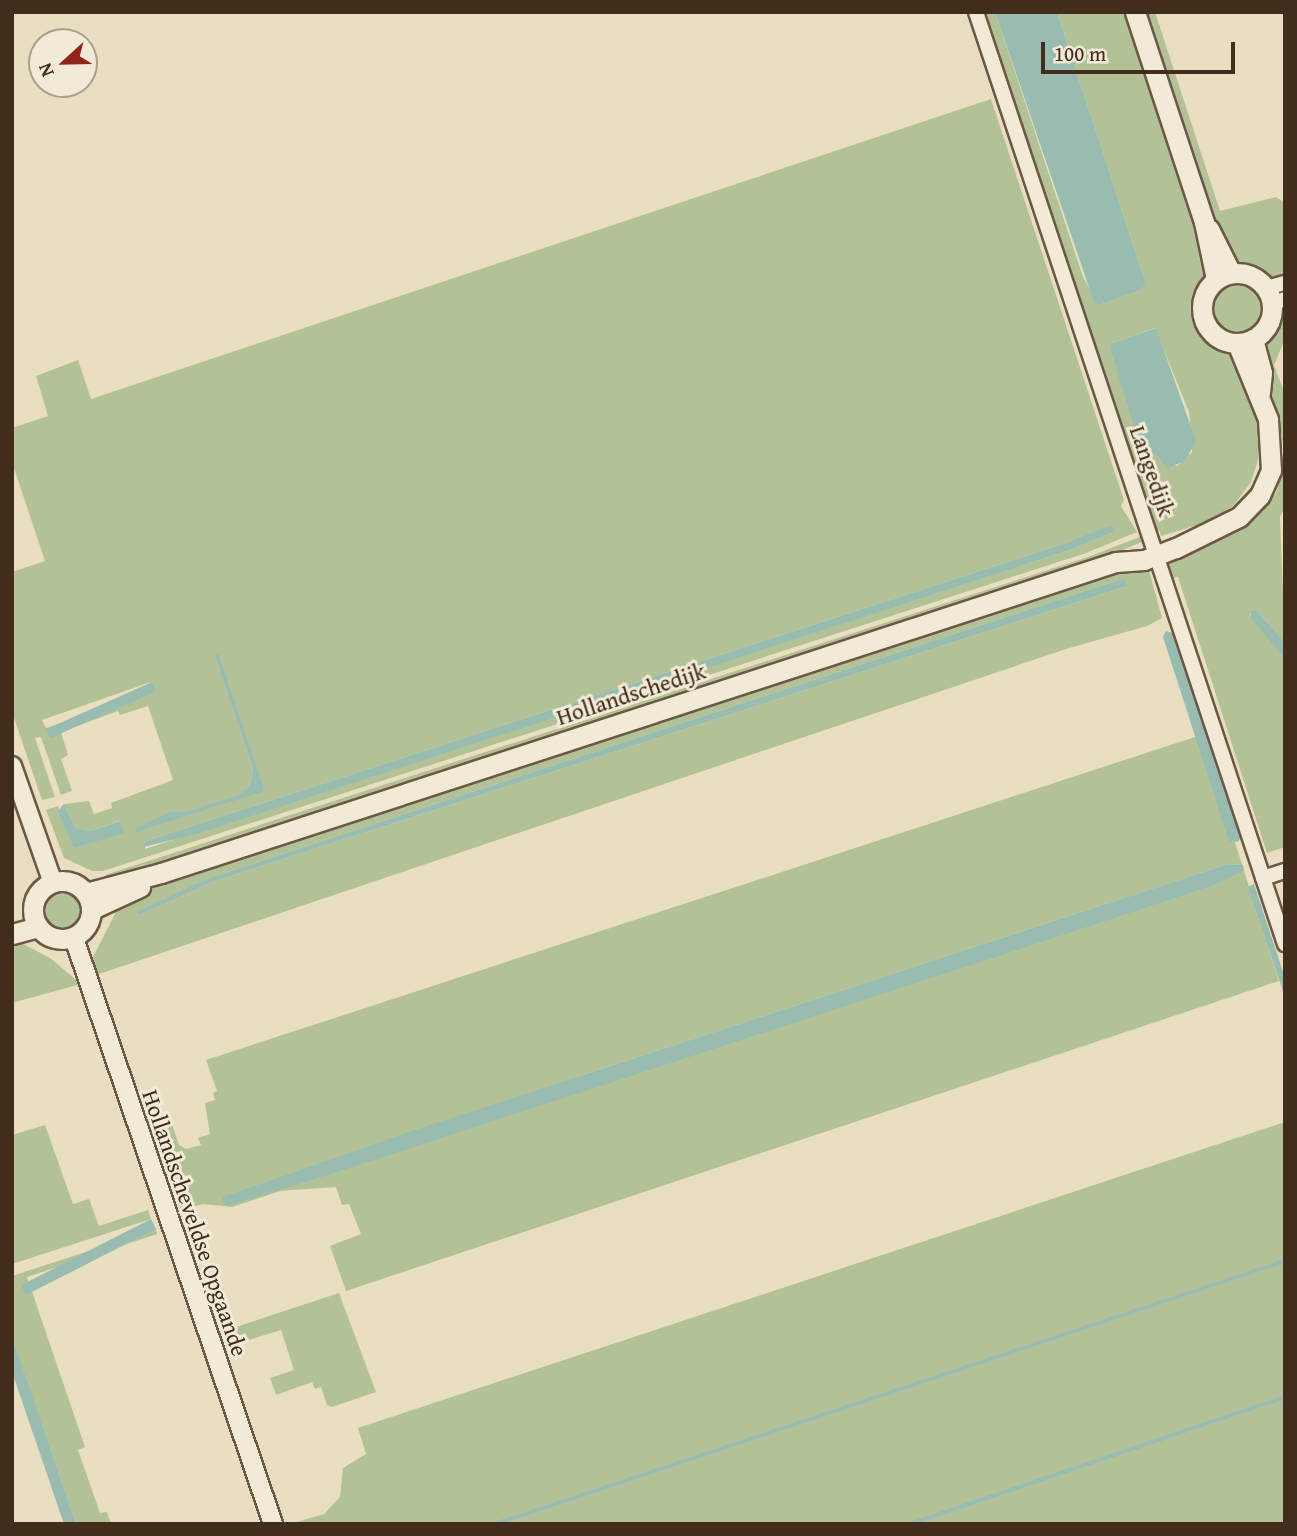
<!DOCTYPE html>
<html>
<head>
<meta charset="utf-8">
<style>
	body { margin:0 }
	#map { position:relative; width:1297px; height:1536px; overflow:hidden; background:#eadec1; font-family:"Gentium Book Plus",serif }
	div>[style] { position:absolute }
	.green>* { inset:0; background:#b3c296 }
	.round { border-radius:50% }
	.water>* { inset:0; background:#98bcb0; transform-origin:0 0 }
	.stream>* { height:3.5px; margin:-1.75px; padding:0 1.75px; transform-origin:1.75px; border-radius:1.75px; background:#98bcb0 }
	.roads { filter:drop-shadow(2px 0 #6c5844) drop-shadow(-2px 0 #6c5844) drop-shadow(0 2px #6c5844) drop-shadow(0 -2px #6c5844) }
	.minor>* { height:14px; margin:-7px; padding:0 7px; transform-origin:7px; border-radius:7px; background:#f1ead7 }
	.tertiary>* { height:18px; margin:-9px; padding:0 9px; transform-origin:9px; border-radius:9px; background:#f1ead7 }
	.secondary>* { height:19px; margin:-9.5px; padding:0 9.5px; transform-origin:9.5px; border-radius:9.5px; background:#f1ead7 }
	.secondary>.ring { margin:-9.5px; padding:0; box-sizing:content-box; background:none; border:19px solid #f1ead7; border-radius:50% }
	span { translate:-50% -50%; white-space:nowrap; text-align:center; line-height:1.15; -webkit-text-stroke:6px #f1ead7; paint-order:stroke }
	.street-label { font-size:23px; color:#422c1b }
	.frame { position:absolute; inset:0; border:14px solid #422c1b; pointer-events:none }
	.north { position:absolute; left:28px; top:28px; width:70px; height:70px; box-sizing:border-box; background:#f1ead7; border:2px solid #ab9e8c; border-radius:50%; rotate:248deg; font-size:19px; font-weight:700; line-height:28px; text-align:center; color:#422c1b }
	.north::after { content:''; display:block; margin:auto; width:24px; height:32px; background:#8f2418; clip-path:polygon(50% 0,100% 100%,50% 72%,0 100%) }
	.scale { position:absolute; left:1041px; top:42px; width:194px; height:32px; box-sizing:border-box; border:4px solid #422c1b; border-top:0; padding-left:9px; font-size:21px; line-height:24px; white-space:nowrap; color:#422c1b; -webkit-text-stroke:5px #f1ead7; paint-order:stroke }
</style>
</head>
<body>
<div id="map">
	<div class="green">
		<div style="clip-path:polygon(evenodd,981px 12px,995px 12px,1083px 277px,1099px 305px,1141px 290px,1146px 284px,1057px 12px,1127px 12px,1209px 266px,1199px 292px,1197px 319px,1207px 337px,1233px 352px,1261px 422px,1261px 451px,1251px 482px,1234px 505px,1211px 521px,1161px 536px,1159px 530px,1152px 533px,981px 12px,1155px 328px,1189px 412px,1192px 452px,1177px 466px,1155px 453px,1112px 343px,1155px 328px)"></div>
		<div style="clip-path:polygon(1142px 12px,1155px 12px,1220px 211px,1276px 197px,1285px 203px,1285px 279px,1266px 279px,1236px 263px,1207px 206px)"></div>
		<div style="clip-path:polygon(evenodd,991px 99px,1124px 500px,1121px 506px,1137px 532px,1086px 553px,103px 871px,92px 871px,64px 858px,46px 810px,58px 806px,74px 848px,123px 832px,119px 821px,91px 831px,76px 828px,64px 804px,89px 801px,94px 814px,112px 808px,111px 803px,173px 780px,148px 706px,120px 715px,118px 711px,61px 732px,68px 755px,61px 759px,72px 791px,61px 795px,41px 737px,35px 738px,55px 797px,42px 800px,12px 712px,12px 572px,45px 561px,12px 462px,12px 428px,48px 416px,36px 376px,78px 360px,91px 399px,991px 99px,1114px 532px,1073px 549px,145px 849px,146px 841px,1069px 542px,1114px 532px,991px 99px,215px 653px,265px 791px,241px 794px,250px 785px,253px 768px,215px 653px,991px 99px,151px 682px,155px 691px,46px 728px,42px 720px,151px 682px)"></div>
		<div class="round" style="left:1213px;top:284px;width:48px;height:48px"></div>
		<div style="clip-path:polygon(1285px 306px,1285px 339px,1274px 365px,1285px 394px,1285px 508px,1280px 517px,1285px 642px,1256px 610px,1250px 614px,1285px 659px,1285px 847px,1267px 853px,1178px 577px,1168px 580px,1163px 564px,1168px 562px,1166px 557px,1250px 522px,1276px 493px,1284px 469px,1283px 443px,1261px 348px)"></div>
		<div style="clip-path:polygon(1142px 536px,1144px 541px,1092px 563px,108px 880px,105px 875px,1088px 557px)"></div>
		<div style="clip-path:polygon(evenodd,1147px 563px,1162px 618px,1147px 626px,1066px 649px,90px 977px,91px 961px,115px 914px,116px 901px,183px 873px,1098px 575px,1147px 563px,1116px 581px,1124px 587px,212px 882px,138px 916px,139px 911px,206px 879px,1116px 581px)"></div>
		<div style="clip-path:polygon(evenodd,1201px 735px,1279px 981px,346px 1291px,330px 1246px,361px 1234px,349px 1204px,342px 1205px,336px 1187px,280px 1191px,232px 1207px,203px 1204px,181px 1210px,152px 1129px,172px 1124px,179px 1145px,186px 1149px,201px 1145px,198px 1138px,210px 1134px,205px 1103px,215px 1100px,213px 1093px,217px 1091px,206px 1060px,1201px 735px,1228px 864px,1242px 865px,1244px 869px,1213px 886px,279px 1187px,580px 1076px,1228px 864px)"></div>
		<div class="round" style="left:43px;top:892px;width:38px;height:38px"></div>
		<div style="clip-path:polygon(12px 938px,50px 958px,81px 984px,12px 1003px)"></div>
		<div style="clip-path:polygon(1285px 1122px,1285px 1524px,290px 1524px,324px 1514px,340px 1497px,343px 1468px,366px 1454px,358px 1428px)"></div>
		<div style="clip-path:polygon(45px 1125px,73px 1204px,89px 1199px,99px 1226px,148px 1210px,151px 1219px,12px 1264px,12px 1135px)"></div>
		<div style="clip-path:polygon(156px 1229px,157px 1234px,27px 1277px,85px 1447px,78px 1450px,100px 1513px,107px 1512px,111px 1524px,76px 1524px,12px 1338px,12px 1276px)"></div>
		<div style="clip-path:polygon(339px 1293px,376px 1392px,332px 1407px,327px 1405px,321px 1387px,315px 1389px,312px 1382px,276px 1395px,270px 1378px,294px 1370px,281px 1330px,239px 1343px,236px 1334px,226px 1337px,224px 1331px)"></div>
	</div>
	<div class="water">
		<div style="clip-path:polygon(995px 12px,1057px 12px,1146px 284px,1141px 290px,1099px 305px,1094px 302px)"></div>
		<div style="clip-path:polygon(1156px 328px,1196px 441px,1185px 461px,1167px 468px,1155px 453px,1149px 458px,1142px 452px,1110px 348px,1112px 343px)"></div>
		<div style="clip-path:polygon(1111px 525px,1114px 532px,1073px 549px,193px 835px,143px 847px,146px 841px,1069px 542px)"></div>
		<div style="clip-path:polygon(1116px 581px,1124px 579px,1127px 586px,212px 882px,138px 916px,138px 911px,206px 879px)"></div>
		<div style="clip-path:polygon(1256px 610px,1285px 642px,1285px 659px,1251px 618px,1251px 612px)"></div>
		<div style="clip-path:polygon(1166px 631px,1173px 633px,1242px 836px,1238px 842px,1229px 841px,1163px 637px)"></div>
		<div style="clip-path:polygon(218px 652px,265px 791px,136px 832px,136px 828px,170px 812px,185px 812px,239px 795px,250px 785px,253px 768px,215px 656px)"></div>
		<div style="left:152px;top:682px;width:10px;height:116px;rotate:66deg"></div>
		<div style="clip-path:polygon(64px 804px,76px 828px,91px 831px,120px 821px,124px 833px,74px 848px,58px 811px)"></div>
		<div style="clip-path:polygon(1228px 864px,1243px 865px,1244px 870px,1213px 886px,331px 1174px,227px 1206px,223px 1203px,223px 1197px,412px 1131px)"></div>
		<div style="clip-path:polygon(1254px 884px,1285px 978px,1285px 997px,1248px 887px)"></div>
		<div style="left:151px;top:1219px;width:11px;height:146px;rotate:63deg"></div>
		<div style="clip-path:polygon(12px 1338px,19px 1357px,76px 1524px,64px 1524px,12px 1372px)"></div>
	</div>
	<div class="stream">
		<div style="left:495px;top:1524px;width:833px;rotate:-18.41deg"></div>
		<div style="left:910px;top:1524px;width:396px;rotate:-18.7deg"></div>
	</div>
	<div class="roads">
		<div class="minor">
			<div style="left:976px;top:12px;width:982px;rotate:71.66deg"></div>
			<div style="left:1266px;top:288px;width:20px;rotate:-15deg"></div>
			<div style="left:1272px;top:304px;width:14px;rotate:-21deg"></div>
			<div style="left:1263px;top:878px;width:23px;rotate:-18deg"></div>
		</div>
		<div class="tertiary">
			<div style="left:12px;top:766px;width:124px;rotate:70.7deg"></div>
			<div style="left:74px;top:938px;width:619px;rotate:71.24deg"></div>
		</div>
		<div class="secondary">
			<div style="left:1135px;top:12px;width:221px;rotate:71.8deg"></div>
			<div style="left:1204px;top:222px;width:58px;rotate:78.1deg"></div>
			<div style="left:1209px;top:229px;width:49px;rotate:63.4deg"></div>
			<div class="ring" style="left:1202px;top:273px;width:51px;height:51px"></div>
			<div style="left:1253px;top:339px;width:35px;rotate:75deg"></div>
			<div style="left:1262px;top:373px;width:20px;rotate:96deg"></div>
			<div class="ring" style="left:33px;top:881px;width:39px;height:39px"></div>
			<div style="left:86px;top:893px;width:78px;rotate:-14.9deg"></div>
			<div style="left:161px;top:873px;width:1004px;rotate:-18.04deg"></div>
			<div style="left:1116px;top:562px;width:28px;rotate:-4deg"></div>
			<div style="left:1144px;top:560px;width:34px;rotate:-21deg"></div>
			<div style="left:1176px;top:548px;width:70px;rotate:-26.2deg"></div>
			<div style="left:1239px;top:517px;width:30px;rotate:-46deg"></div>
			<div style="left:1260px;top:495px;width:27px;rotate:-66deg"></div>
			<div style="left:1271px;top:470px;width:51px;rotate:-93.4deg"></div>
			<div style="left:1268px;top:419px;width:82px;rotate:-112.2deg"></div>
			<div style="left:92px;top:909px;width:53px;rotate:-24.6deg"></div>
			<div style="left:12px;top:934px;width:27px;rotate:-15deg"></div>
		</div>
	</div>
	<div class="street-label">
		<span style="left:1152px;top:471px;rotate:71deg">Langedijk</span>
		<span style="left:631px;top:694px;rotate:-18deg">Hollandschedijk</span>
		<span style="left:195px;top:1223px;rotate:71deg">Hollandscheveldse Opgaande</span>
	</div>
	<div class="frame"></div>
	<div class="north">N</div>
	<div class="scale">100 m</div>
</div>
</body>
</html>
